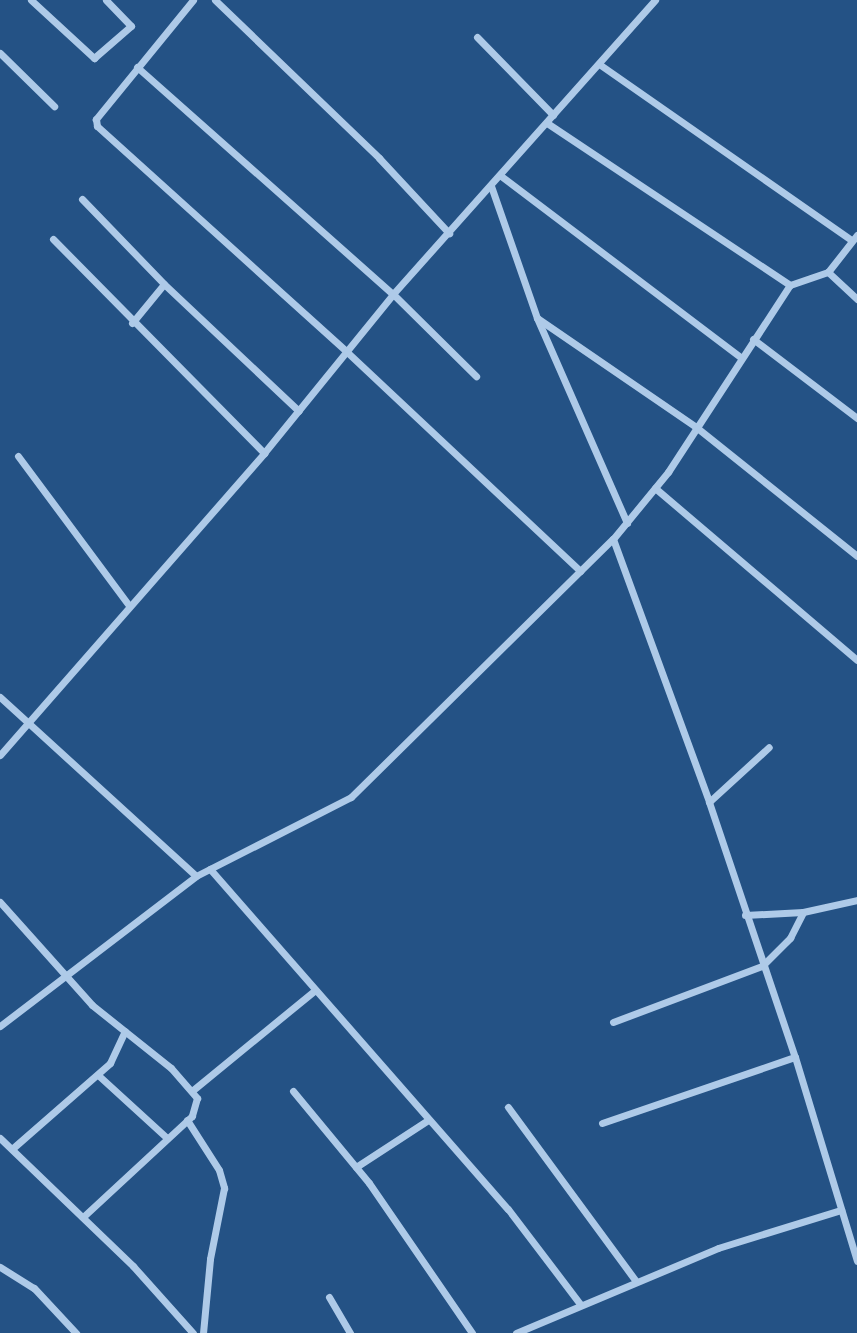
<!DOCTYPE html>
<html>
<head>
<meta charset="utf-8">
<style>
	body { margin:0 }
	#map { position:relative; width:857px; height:1333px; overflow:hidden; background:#245285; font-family:"Roboto Condensed",sans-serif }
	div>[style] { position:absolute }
	.street>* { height:7px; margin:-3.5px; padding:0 3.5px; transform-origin:3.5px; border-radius:3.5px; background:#aecae8 }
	span { translate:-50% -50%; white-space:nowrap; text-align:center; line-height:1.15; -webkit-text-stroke:5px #245285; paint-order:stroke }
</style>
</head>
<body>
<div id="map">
	<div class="street">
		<div style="left:31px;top:0;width:86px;rotate:42.6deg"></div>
		<div style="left:94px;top:58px;width:49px;rotate:-40.9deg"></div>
		<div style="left:131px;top:26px;width:36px;rotate:-134deg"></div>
		<div style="left:193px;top:0;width:154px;rotate:129.2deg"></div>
		<div style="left:96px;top:119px;width:7px;rotate:82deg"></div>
		<div style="left:97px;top:126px;width:337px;rotate:42.1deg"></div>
		<div style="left:347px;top:352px;width:320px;rotate:43.2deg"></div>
		<div style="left:215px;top:0;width:228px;rotate:43.9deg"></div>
		<div style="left:379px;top:158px;width:103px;rotate:47deg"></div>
		<div style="left:477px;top:37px;width:109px;rotate:45.7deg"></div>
		<div style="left:0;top:53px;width:76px;rotate:44.5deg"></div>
		<div style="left:599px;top:64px;width:307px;rotate:34.9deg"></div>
		<div style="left:137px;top:67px;width:342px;rotate:41.6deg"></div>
		<div style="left:393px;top:294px;width:117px;rotate:44.7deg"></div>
		<div style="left:547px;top:123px;width:292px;rotate:33.7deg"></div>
		<div style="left:501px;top:176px;width:300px;rotate:37.1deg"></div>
		<div style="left:491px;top:186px;width:140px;rotate:70.8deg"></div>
		<div style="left:537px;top:318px;width:224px;rotate:66.3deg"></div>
		<div style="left:82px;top:199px;width:118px;rotate:46deg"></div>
		<div style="left:164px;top:284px;width:185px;rotate:43.3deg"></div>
		<div style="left:53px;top:239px;width:301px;rotate:45.4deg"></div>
		<div style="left:828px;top:272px;width:40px;rotate:43deg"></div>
		<div style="left:537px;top:318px;width:193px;rotate:34.4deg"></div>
		<div style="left:696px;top:427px;width:206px;rotate:38.7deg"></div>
		<div style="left:132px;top:323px;width:50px;rotate:-50.6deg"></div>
		<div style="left:753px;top:339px;width:131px;rotate:37.2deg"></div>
		<div style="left:18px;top:456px;width:184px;rotate:53.4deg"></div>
		<div style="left:655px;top:488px;width:265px;rotate:40.4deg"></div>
		<div style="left:613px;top:539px;width:280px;rotate:69.9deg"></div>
		<div style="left:709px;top:802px;width:269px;rotate:71.4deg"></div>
		<div style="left:795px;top:1057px;width:213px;rotate:73.1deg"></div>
		<div style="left:0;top:697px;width:265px;rotate:42.4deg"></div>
		<div style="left:0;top:755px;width:401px;rotate:-48.8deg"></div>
		<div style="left:264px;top:453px;width:205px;rotate:-50.9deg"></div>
		<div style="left:393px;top:294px;width:394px;rotate:-48.3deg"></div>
		<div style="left:709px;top:802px;width:81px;rotate:-42.5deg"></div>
		<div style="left:210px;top:869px;width:452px;rotate:48.8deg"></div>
		<div style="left:508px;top:1209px;width:119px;rotate:52.8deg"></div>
		<div style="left:0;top:902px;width:138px;rotate:48.2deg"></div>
		<div style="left:92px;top:1005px;width:101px;rotate:38.6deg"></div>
		<div style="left:171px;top:1068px;width:40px;rotate:49deg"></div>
		<div style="left:197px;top:1098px;width:19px;rotate:106deg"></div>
		<div style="left:192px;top:1116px;width:149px;rotate:137.2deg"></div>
		<div style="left:745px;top:915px;width:58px;rotate:-3deg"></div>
		<div style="left:803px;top:912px;width:55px;rotate:-12.5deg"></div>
		<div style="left:613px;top:1022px;width:159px;rotate:-20.6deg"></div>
		<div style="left:762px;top:966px;width:40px;rotate:-45deg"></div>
		<div style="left:790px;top:938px;width:29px;rotate:-63deg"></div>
		<div style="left:0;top:1026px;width:247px;rotate:-37.4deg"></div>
		<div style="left:196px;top:876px;width:174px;rotate:-27deg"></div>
		<div style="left:351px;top:797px;width:368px;rotate:-44.6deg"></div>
		<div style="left:613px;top:539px;width:87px;rotate:-50.6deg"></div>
		<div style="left:668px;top:472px;width:223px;rotate:-56.9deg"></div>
		<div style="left:790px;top:285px;width:40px;rotate:-18.9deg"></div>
		<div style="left:828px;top:272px;width:47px;rotate:-51.9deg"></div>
		<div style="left:98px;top:1075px;width:93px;rotate:42.4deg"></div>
		<div style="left:193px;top:1090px;width:156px;rotate:-39.3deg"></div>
		<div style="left:293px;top:1091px;width:119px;rotate:50.4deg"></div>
		<div style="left:369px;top:1183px;width:182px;rotate:55.5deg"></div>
		<div style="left:508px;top:1107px;width:216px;rotate:53.7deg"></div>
		<div style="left:187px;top:1120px;width:59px;rotate:57.4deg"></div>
		<div style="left:219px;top:1170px;width:19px;rotate:74deg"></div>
		<div style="left:224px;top:1188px;width:72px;rotate:101.2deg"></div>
		<div style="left:210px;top:1259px;width:74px;rotate:95.4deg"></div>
		<div style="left:602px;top:1123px;width:204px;rotate:-18.9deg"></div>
		<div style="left:0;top:1138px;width:185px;rotate:43.9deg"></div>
		<div style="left:133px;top:1266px;width:90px;rotate:48.2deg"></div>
		<div style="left:13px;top:1148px;width:129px;rotate:-41.2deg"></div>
		<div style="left:110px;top:1063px;width:35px;rotate:-65deg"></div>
		<div style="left:356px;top:1167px;width:86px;rotate:-33.1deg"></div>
		<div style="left:0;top:1267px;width:40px;rotate:32deg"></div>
		<div style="left:34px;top:1288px;width:62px;rotate:47deg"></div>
		<div style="left:329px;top:1297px;width:42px;rotate:59.7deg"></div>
		<div style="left:516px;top:1333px;width:219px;rotate:-22.8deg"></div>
		<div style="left:718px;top:1248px;width:129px;rotate:-17.2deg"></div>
	</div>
</div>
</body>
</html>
